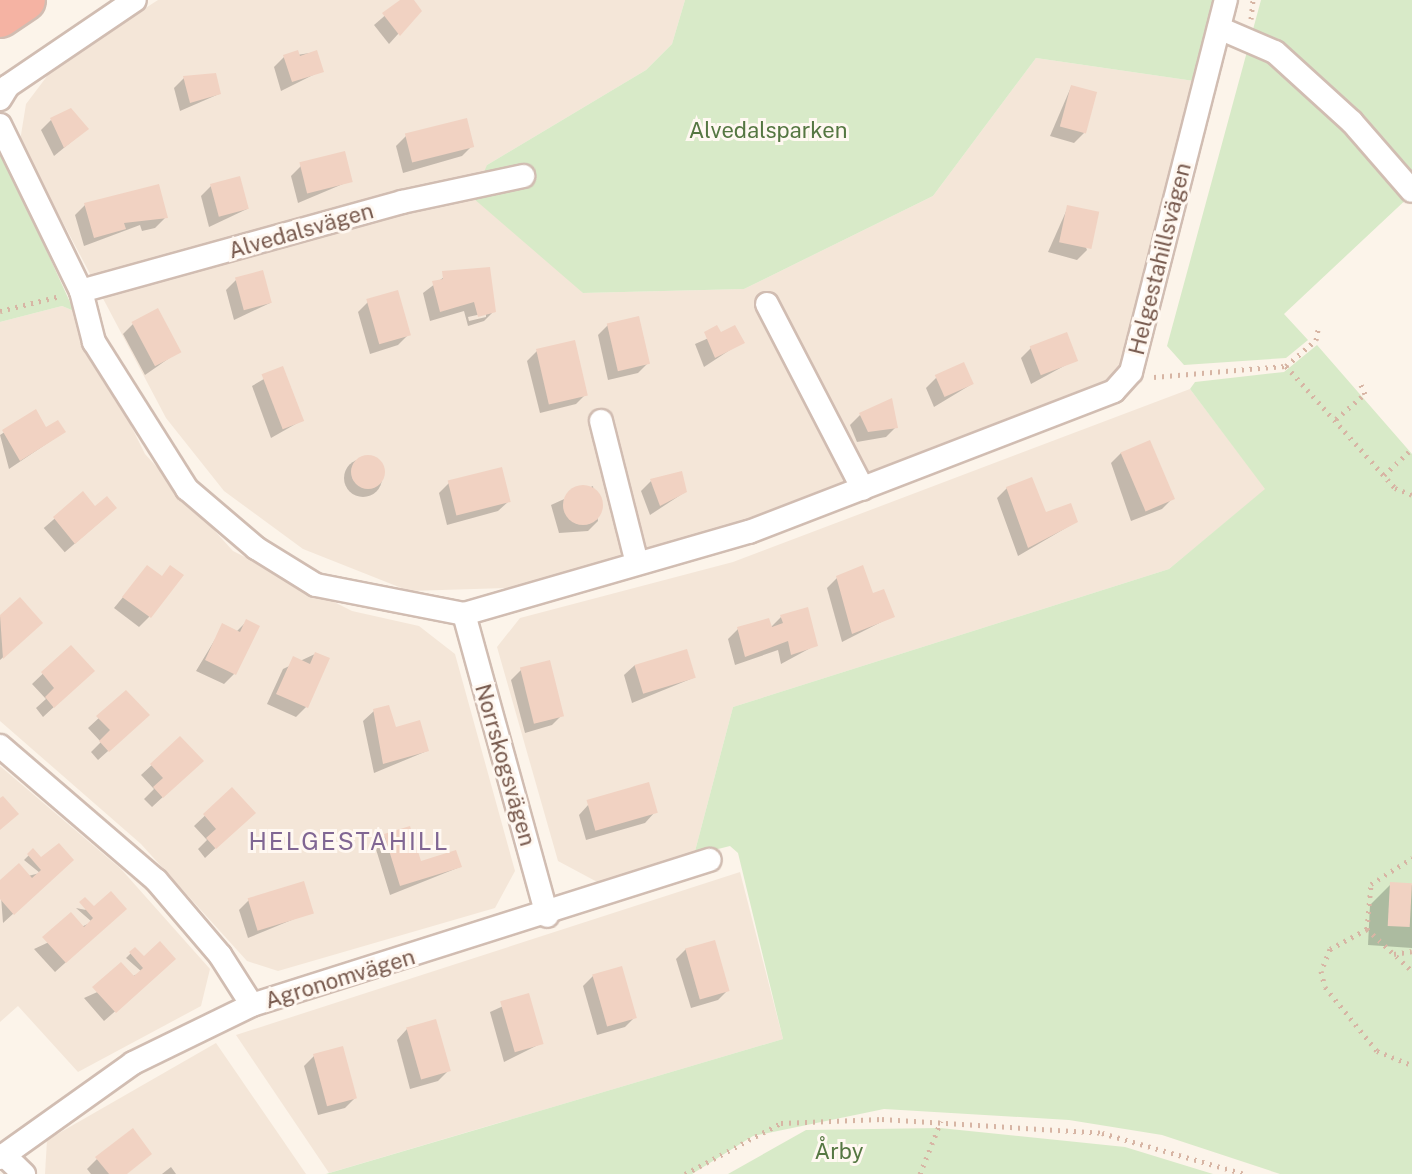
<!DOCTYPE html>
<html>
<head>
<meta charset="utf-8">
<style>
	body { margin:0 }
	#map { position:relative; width:1412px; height:1174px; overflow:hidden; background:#fcf4ea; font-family:"Public Sans",sans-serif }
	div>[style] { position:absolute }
	.residential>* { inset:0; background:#f4e6d8 }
	.green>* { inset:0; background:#d8eac8 }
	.shadow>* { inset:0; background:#0003; transform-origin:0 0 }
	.round { border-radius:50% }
	.building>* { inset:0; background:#f1d2c2; transform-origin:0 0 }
	.path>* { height:5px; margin-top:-2.5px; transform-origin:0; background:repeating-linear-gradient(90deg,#d7b5a4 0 2px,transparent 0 8px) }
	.roads { filter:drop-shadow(2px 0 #d1bdb2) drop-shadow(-2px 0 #d1bdb2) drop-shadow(0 2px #d1bdb2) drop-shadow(0 -2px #d1bdb2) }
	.minor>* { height:22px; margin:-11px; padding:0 11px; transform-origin:11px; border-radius:11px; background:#fff }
	.motorway>* { height:40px; margin:-20px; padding:0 20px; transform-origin:20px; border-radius:20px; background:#f5b3a3 }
	span { translate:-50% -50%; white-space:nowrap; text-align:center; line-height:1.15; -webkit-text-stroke:6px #fff8f1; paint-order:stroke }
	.park-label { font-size:22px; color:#557742 }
	.street-label { font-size:22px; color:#77594d }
	.neighbourhood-label { font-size:24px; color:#806693; letter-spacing:2px }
</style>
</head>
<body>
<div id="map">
	<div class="residential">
		<div style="clip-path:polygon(158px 0,685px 0,672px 44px,646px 70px,487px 165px,583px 293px,744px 289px,933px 196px,1036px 58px,1194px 81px,1139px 333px,1124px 368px,1102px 387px,786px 511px,507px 588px,409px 591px,303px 549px,224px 491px,166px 418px,20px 141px,26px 104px,54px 67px)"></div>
		<div style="clip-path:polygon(62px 306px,74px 311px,145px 454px,233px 551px,352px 611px,419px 626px,455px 654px,515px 871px,495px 908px,278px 971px,247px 961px,141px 844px,0 721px,0 322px)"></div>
		<div style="clip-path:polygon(1190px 389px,1266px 489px,1169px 569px,733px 707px,694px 855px,601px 884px,558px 861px,497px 647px,520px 618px,733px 562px)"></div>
		<div style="clip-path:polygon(0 766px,121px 869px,210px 969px,201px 1006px,78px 1072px,18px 1006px,0 1022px)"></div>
		<div style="clip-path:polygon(740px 872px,783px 1039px,329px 1173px,236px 1035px)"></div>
		<div style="clip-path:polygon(216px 1043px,306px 1174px,45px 1174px,47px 1140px)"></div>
	</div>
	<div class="green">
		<div style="clip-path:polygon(685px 0,1216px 0,1194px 81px,1036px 58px,933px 196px,744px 289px,583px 293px,473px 198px,487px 165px,646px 70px,672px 44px)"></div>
		<div style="clip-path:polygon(1261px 0,1412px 0,1412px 194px,1284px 314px,1308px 340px,1286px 358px,1184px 365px,1167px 346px)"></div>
		<div style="clip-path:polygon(0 148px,74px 311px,62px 306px,0 322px)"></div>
		<div style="clip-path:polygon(1317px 345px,1412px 454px,1412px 1174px,1280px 1174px,1162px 1135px,1069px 1120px,884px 1109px,753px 1136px,692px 1174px,326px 1174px,783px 1039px,738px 853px,730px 846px,694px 855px,733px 707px,1169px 569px,1265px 489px,1190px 389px,1195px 382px,1284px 372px)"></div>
		<div style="clip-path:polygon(940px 1128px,1125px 1147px,1213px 1174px,728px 1174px,806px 1130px)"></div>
	</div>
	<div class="shadow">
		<div style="clip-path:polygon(403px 0,419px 11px,389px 44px,374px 25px)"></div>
		<div style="clip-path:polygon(316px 52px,321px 71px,281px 91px,274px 67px,284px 57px)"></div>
		<div style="clip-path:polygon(215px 75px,219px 94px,180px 111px,174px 88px,184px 78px)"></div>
		<div style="clip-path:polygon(1071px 87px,1085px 132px,1074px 143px,1050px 136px)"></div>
		<div style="clip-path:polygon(51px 120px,87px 129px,54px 156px,41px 130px)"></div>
		<div style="clip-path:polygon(406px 136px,472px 146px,462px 156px,403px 173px,396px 146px)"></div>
		<div style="clip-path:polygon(301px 166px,350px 181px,298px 203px,291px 176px)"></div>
		<div style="clip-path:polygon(211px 186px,247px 209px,209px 227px,201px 196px)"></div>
		<div style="clip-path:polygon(85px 205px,165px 218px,155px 228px,142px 231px,140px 225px,84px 246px,75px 215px)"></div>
		<div style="clip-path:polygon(1068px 207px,1087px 250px,1077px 260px,1048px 252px)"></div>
		<div style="clip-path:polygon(evenodd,452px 271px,494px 311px,484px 321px,468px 326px,464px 311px,430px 321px,423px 293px,452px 271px,486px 313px,486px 317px,469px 321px,468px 317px,486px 313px)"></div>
		<div style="clip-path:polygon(236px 280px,270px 303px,234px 320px,226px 290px)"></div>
		<div style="clip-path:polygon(368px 302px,408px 335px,398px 345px,370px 354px,358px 312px)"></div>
		<div style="clip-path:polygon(133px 324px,178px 352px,145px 375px,123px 334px)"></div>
		<div style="clip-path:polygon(608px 325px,648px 363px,638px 373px,608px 380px,598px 335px)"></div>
		<div style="clip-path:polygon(734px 327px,742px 342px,704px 367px,695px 344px)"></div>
		<div style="clip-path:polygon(1031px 348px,1075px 360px,1031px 384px,1021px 358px)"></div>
		<div style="clip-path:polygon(537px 351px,586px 394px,576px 404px,540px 413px,527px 361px)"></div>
		<div style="clip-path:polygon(281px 369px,301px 421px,271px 438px,252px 386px)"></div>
		<div style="clip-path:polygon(936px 378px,972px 384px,934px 407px,926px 388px)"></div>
		<div style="clip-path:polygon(36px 412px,46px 430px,64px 432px,9px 469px,0 435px)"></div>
		<div style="clip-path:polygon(860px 415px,896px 427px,886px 437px,857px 442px,850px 425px)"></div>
		<div style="clip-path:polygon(1121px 453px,1172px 499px,1162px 509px,1131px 521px,1111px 463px)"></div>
		<div class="round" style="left:344px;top:459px;width:38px;height:38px"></div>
		<div style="clip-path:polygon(651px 481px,685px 492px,650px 515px,641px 491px)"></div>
		<div style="clip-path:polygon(449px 483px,509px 501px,498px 511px,447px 525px,439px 493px)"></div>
		<div style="clip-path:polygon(593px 486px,598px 521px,588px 531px,559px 533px,551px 505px)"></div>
		<div style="clip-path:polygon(1007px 488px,1045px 514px,1076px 522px,1018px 556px,997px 498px)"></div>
		<div style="left:83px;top:494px;width:32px;height:52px;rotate:49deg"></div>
		<div style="clip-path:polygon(147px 568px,149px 617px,139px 627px,114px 608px)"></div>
		<div style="clip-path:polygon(837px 578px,872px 596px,893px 616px,842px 642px,827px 588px)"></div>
		<div style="clip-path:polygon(20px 600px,31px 632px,0 660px,0 617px)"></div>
		<div style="clip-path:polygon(781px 617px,816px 645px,781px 664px,778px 650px,735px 665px,728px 639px,738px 629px,770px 628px)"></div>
		<div style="clip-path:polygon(246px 622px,234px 674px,224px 684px,196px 671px,223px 626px,236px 632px)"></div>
		<div style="clip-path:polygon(70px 648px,82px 681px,43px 717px,36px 708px,46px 699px,32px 684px)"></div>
		<div style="clip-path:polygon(315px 654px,306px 707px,296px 717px,267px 704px,283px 669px)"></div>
		<div style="clip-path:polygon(635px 665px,693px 678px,632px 703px,624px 675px)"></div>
		<div style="clip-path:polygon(521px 670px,562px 715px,552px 725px,525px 733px,511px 680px)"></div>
		<div style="clip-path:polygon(126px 693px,137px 725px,98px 760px,91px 752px,101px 742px,88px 728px)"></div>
		<div style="clip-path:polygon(374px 711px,394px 730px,427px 751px,374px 773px,363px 721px)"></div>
		<div style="clip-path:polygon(180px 739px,191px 771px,152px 807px,144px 799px,154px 789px,141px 775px)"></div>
		<div style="clip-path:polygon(232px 790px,243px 822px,205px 858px,198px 849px,207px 840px,194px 826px)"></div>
		<div style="clip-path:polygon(589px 804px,655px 812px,645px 823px,586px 840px,579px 815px)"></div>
		<div style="clip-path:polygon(385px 836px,419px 863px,460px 867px,390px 895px,375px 846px)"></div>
		<div style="clip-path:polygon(33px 851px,41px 860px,72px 860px,3px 923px,0 883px,40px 873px,24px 860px)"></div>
		<div style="clip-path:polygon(1391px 884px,1412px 885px,1412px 948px,1368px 945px,1370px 905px)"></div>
		<div style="clip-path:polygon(249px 900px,311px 912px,248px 938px,239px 910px)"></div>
		<div style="clip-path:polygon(82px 903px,94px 909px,94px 937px,55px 972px,34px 949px,92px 922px,76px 908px,86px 910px)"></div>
		<div style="clip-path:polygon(135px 949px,143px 959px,144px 986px,104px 1021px,84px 998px,142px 972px,126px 958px)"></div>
		<div style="clip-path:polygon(686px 949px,728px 990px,718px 1000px,691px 1008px,676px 959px)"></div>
		<div style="clip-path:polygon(593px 976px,635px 1017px,625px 1027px,597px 1035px,583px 986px)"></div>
		<div style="clip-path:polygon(528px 995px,542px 1043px,504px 1062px,490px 1012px)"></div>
		<div style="clip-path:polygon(407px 1029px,448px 1071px,438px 1081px,410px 1089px,397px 1040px)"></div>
		<div style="clip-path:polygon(314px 1056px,355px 1098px,345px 1108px,318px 1115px,304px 1066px)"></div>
		<div style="clip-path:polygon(97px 1159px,127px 1174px,91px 1174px,87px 1169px)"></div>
		<div style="clip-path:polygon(171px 1167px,176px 1174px,162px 1174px)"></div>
	</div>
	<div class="building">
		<div style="clip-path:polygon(400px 0,414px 0,422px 11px,400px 36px,382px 13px)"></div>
		<div style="clip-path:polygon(298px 50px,300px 56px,317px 50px,324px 72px,292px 82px,283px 55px)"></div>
		<div style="clip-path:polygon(216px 73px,221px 94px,190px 103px,183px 76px)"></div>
		<div style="left:1071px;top:85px;width:27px;height:43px;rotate:15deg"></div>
		<div style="clip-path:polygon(71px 108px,89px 129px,64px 148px,50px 118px)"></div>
		<div style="left:467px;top:118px;width:30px;height:64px;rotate:76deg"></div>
		<div style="left:345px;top:151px;width:32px;height:47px;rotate:76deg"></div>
		<div style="left:240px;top:176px;width:34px;height:31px;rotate:75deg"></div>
		<div style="clip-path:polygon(159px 184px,168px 218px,124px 223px,126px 229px,94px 238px,84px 203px)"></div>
		<div style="left:1067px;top:205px;width:33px;height:38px;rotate:12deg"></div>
		<div style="clip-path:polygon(490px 267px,496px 312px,478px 317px,474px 302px,440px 312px,432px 281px,443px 279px,442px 271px)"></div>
		<div style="left:263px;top:270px;width:34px;height:29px;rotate:75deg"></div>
		<div style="left:398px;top:290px;width:47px;height:33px;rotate:74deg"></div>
		<div style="left:158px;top:308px;width:50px;height:30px;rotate:62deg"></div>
		<div style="left:639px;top:316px;width:49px;height:33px;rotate:77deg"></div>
		<div style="clip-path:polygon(717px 325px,721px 332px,735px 325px,745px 343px,715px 358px,704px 332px)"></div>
		<div style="left:1067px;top:332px;width:31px;height:40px;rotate:69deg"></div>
		<div style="left:575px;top:340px;width:57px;height:40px;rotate:77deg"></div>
		<div style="left:964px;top:362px;width:24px;height:32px;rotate:66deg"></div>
		<div style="left:283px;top:366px;width:59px;height:23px;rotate:69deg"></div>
		<div style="clip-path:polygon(892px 398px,898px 428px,868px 432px,859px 413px)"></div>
		<div style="clip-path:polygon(36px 409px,46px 427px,58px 420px,66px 432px,20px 461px,2px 430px)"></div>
		<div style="left:1150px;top:440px;width:64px;height:32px;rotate:67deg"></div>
		<div class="round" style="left:351px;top:455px;width:34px;height:34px"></div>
		<div style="left:502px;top:467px;width:36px;height:56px;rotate:76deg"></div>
		<div style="clip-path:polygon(682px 471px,687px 492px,660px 506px,650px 479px)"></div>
		<div style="clip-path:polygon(1032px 477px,1046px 512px,1071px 503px,1078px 522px,1028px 548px,1006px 487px)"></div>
		<div class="round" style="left:563px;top:485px;width:40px;height:40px"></div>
		<div style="clip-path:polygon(83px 491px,95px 506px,107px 496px,117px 508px,75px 544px,53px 517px)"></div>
		<div style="clip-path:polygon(147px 565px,162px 576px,170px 565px,184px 575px,151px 618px,122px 597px)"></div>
		<div style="clip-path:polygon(863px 565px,873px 593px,884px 589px,895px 617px,852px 634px,836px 576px)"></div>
		<div style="clip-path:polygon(20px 597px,43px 623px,3px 659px,0 615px)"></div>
		<div style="clip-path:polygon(808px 607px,818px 646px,791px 655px,788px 641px,745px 657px,737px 627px,769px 618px,772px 627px,783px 623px,780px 615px)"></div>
		<div style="clip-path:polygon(246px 619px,260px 626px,236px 675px,205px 660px,222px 623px,240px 632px)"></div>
		<div style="clip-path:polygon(71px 645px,95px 671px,54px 708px,45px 697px,54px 688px,41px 672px)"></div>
		<div style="left:687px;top:649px;width:30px;height:55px;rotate:73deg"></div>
		<div style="clip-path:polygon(315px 652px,330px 658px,308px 708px,276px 694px,293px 656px,310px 664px)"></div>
		<div style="left:550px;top:660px;width:58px;height:31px;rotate:76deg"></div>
		<div style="clip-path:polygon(126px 690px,150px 715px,109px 752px,99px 741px,110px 730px,96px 716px)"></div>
		<div style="clip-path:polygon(389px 705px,396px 727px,420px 720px,429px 751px,383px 764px,373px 709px)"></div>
		<div style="clip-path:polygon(180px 736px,204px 761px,163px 798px,153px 787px,163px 778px,150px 764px)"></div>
		<div style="left:649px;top:782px;width:32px;height:65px;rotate:74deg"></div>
		<div style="clip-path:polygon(232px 787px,256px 813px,216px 849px,206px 838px,216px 829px,203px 814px)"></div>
		<div style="clip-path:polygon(3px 796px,19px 814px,0 830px,0 798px)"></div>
		<div style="clip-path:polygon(410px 826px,421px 861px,456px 850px,462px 867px,400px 886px,384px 834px)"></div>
		<div style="clip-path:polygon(59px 843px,74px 860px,14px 915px,0 899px,0 880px,19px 863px,32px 878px,41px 870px,27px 854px,33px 848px,41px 857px)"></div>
		<div style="left:304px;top:881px;width:34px;height:59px;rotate:73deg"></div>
		<div style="left:1390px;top:882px;width:22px;height:44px;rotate:3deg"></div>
		<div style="clip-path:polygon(111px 891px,127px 909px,66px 963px,42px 937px,71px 912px,84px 927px,93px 918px,79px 902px,85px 897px,94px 906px)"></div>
		<div style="left:715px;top:940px;width:53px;height:31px;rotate:74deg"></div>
		<div style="clip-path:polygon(160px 941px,176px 959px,116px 1013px,92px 987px,121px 962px,134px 976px,143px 968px,129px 952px,135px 947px,144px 956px)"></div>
		<div style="left:622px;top:966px;width:54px;height:31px;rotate:74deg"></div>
		<div style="left:529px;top:993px;width:53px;height:30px;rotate:74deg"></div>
		<div style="left:436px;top:1019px;width:54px;height:31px;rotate:74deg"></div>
		<div style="left:343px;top:1046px;width:54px;height:31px;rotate:75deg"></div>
		<div style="clip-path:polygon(133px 1128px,152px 1154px,127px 1174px,109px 1174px,95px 1157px)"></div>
	</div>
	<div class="path">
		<div style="left:1251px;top:19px;width:19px;rotate:-84deg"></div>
		<div style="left:0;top:311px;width:62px;rotate:-14deg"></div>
		<div style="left:1286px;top:366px;width:40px;rotate:-41deg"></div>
		<div style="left:1316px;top:340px;width:15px;rotate:-79deg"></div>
		<div style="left:1154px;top:377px;width:132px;rotate:-4.8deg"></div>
		<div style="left:1286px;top:366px;width:164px;rotate:48.2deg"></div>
		<div style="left:1395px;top:488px;width:18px;rotate:22deg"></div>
		<div style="left:1336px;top:419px;width:38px;rotate:-41deg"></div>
		<div style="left:1365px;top:394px;width:15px;rotate:-113deg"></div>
		<div style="left:1384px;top:475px;width:38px;rotate:-43deg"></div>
		<div style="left:1367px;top:929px;width:42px;rotate:151.6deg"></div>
		<div style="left:1330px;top:949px;width:24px;rotate:112deg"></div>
		<div style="left:1321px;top:971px;width:16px;rotate:76deg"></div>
		<div style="left:1325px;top:987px;width:82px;rotate:50.9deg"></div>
		<div style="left:1377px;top:1051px;width:38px;rotate:22deg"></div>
		<div style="left:1367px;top:929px;width:45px;rotate:-84.9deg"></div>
		<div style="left:1371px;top:884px;width:49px;rotate:-32.4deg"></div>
		<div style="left:1367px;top:929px;width:62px;rotate:43deg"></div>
		<div style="left:1394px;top:954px;width:18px;rotate:-9deg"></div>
		<div style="left:685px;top:1174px;width:109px;rotate:-28deg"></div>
		<div style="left:781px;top:1123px;width:101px;rotate:-2.3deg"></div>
		<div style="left:882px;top:1119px;width:220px;rotate:3.6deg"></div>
		<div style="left:1102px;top:1133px;width:149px;rotate:16deg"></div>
		<div style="left:920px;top:1174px;width:57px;rotate:-68.4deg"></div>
	</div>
	<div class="roads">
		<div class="minor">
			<div style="left:1219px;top:28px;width:61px;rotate:23.2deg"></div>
			<div style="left:1275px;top:52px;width:104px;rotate:42.3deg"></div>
			<div style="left:1352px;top:122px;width:91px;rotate:49deg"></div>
			<div style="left:0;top:99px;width:15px;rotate:-58deg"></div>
			<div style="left:8px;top:86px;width:153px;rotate:-34.1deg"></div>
			<div style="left:0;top:125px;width:185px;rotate:64deg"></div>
			<div style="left:81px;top:291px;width:53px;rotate:75.7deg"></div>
			<div style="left:94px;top:342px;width:174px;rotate:57.7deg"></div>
			<div style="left:187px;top:489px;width:91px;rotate:40.5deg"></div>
			<div style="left:256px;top:548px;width:70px;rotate:31.7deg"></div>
			<div style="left:316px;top:585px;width:151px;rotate:11.1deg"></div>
			<div style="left:464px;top:614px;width:297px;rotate:-16.1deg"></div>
			<div style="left:749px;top:532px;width:391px;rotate:-21.1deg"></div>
			<div style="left:1114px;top:391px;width:25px;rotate:-48deg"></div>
			<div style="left:1131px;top:372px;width:384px;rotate:-75.7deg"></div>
			<div style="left:81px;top:291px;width:333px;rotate:-15.5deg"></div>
			<div style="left:402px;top:202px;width:124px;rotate:-12.1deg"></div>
			<div style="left:767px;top:304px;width:208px;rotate:62.6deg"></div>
			<div style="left:601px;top:421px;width:146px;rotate:75.8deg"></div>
			<div style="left:464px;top:614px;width:313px;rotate:74.6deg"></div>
			<div style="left:0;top:746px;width:206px;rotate:40.7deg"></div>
			<div style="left:156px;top:880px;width:99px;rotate:49.5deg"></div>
			<div style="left:220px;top:955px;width:59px;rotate:57.4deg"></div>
			<div style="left:4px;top:1155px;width:28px;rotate:44deg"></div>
			<div style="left:0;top:1158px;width:163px;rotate:-35.5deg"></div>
			<div style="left:133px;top:1063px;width:132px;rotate:-26deg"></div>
			<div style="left:252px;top:1005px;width:480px;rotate:-17.6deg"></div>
		</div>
		<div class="motorway">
			<div style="left:0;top:17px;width:30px;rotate:-34deg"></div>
		</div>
	</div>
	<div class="park-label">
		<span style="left:768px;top:131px">Alvedalsparken</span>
		<span style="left:839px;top:1152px">Årby</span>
	</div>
	<div class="street-label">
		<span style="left:301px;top:231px;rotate:-16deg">Alvedalsvägen</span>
		<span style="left:1160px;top:259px;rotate:-76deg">Helgestahillsvägen</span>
		<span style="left:505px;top:765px;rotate:74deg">Norrskogsvägen</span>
		<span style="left:340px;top:979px;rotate:-17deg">Agronomvägen</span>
	</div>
	<div class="neighbourhood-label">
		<span style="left:349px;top:842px">HELGESTAHILL</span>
	</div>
</div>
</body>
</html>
